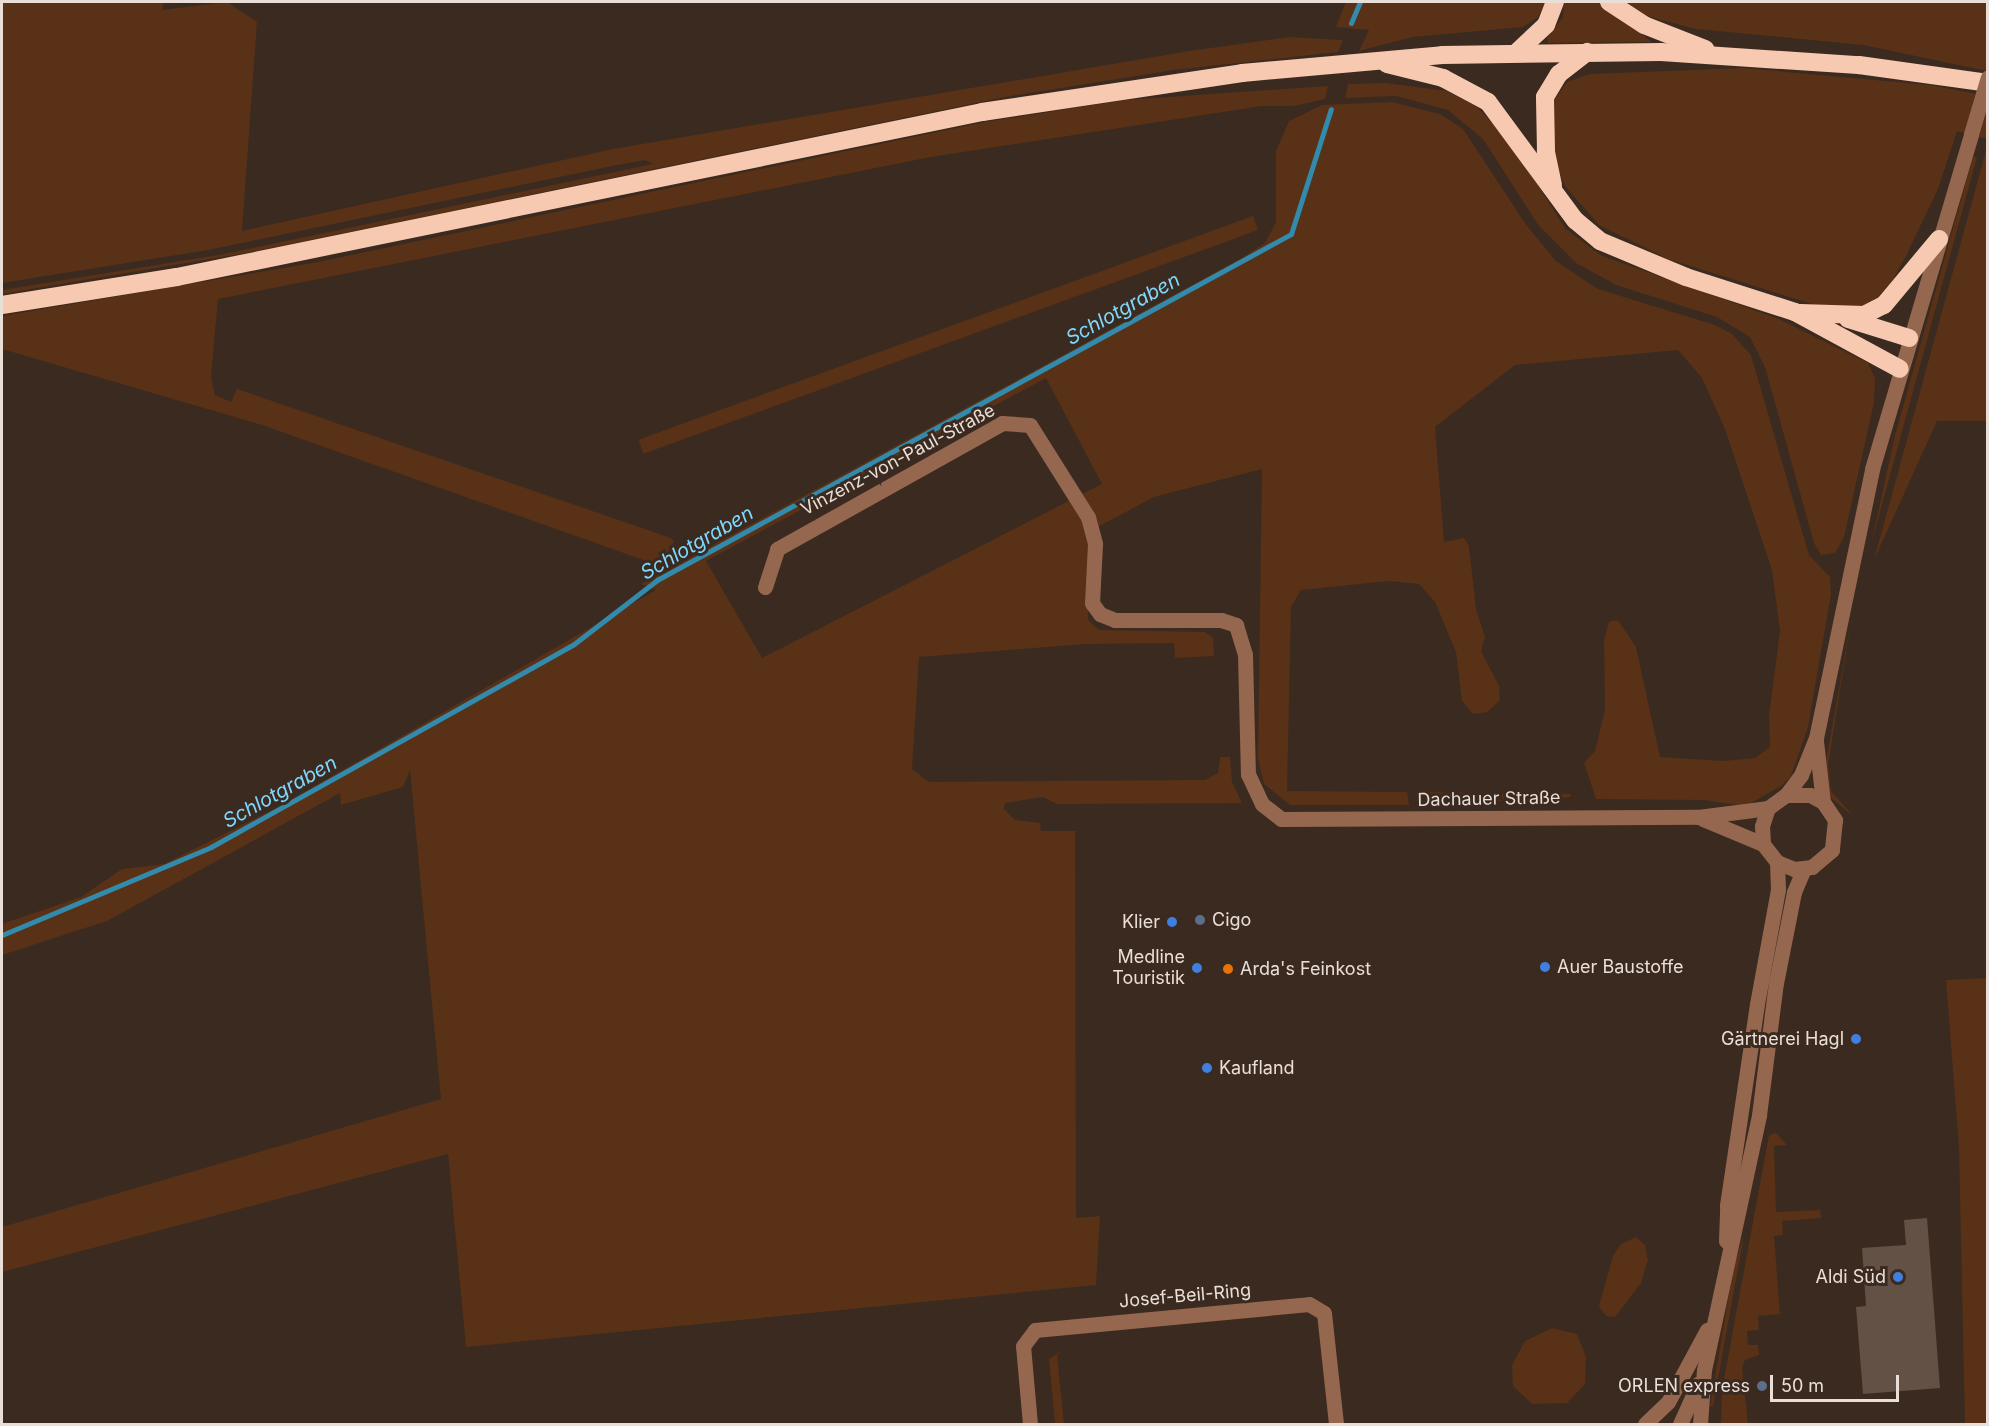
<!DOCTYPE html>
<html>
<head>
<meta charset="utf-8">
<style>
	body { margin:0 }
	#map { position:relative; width:1989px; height:1426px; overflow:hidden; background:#3b2a20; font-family:Inter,sans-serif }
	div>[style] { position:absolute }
	.green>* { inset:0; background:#583116; transform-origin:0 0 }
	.stream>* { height:5px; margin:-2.5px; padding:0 2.5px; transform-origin:2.5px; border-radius:2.5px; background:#328bac }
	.building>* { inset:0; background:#635145 }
	.minor>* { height:15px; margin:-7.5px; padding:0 7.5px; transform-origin:7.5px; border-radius:7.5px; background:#96674f }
	.highway>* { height:18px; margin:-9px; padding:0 9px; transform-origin:9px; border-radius:9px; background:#f8c9b1 }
	.minor-bridge>* { height:15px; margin:-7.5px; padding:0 7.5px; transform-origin:7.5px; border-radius:7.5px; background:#96674f }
	.dots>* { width:16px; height:16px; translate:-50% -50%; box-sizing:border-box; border:3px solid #3b2a20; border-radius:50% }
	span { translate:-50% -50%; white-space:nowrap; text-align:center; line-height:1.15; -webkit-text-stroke:6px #3b2a20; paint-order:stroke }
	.street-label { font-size:18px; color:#eadfd8 }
	.poi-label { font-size:18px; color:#eadfd8 }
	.left { translate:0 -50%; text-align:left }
	.right { translate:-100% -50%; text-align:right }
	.water-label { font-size:20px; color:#7ed8fe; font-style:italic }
	.frame { position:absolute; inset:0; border:3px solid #eadfd8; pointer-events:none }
	.scale { position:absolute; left:1770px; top:1375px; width:129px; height:27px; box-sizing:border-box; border:3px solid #eadfd8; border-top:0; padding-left:8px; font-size:18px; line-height:21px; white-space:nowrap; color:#eadfd8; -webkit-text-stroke:4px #3b2a20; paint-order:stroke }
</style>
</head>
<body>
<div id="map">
	<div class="green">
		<div style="clip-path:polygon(2px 2px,164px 2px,162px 10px,227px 2px,257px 22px,242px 231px,613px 149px,1189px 51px,1290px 37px,1343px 40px,1338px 52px,1174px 70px,1005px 97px,252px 252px,2px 294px,2px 290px,224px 254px,653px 164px,645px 160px,617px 165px,208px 250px,2px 283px)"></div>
		<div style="clip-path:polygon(1346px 2px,1546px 2px,1538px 17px,1523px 27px,1413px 37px,1359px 51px,1369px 30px,1336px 27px)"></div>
		<div style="clip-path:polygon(1564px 2px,1598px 2px,1652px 42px,1548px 43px,1547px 38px,1563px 17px)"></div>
		<div style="clip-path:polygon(1620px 2px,1987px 2px,1987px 71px,1863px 45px,1696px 29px,1646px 16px)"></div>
		<div style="clip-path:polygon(1743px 68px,1930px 85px,1987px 96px,1987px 139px,1957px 131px,1938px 189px,1905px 258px,1885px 293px,1867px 307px,1815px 305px,1668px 259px,1599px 225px,1565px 186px,1552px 154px,1553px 102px,1567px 82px,1590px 74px)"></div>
		<div style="clip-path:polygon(1385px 83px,1447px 91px,1477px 107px,1509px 140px,1565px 228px,1600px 255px,1779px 319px,1868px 363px,1875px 378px,1874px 403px,1844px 537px,1835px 553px,1821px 555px,1814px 543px,1765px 367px,1750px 337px,1717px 317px,1616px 285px,1576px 263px,1539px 226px,1483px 139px,1448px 110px,1396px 96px,1345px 98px,1348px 84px)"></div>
		<div style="clip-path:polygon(1328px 86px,1325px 99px,1294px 106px,1262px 106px,931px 157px,218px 299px,211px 377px,215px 395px,231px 402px,237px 389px,671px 538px,674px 541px,665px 561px,652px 563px,262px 425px,2px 349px,2px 316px,313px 263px,985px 122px,1125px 100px)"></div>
		<div style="clip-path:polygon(evenodd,1392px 102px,1440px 114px,1463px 129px,1527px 226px,1556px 261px,1598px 289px,1715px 325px,1732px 334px,1751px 355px,1809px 555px,1830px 577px,1831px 594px,1808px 727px,1791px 776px,1781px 786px,1746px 806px,1704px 800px,1596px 799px,1584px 763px,1595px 751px,1605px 710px,1604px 640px,1609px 622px,1618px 620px,1636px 647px,1660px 757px,1723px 761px,1755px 758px,1770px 747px,1769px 716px,1780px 631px,1772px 570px,1725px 429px,1702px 378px,1678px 350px,1515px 365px,1435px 427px,1444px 542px,1464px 538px,1469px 546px,1476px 609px,1485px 637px,1481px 651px,1499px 686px,1500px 700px,1487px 712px,1473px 714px,1462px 701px,1456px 652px,1435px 602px,1419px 584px,1389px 581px,1301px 590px,1291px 607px,1287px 791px,1407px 792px,1409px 805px,1290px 805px,1264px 784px,1258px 758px,1262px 469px,1154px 497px,1092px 530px,1088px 620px,1099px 630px,1205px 632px,1213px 638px,1214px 656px,1175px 658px,1174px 643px,1086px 644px,919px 657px,912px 769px,929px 782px,1205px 780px,1218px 773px,1220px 757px,1230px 757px,1232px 782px,1242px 803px,1057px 804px,1043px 797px,1005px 803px,1004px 809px,1015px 820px,1040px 823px,1041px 831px,1075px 831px,1076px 1218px,1100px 1216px,1096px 1285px,466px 1347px,448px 1154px,2px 1272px,2px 1227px,441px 1099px,410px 770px,403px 787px,341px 805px,340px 793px,107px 921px,2px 955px,2px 924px,81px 897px,122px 869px,164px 864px,280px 806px,656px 590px,641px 584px,1240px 259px,1265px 243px,1276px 222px,1276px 151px,1289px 121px,1322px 105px,1392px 102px,1046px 378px,1102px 484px,762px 658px,706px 561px,1046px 378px)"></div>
		<div style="clip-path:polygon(1987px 147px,1987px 421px,1937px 421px,1874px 560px)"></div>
		<div style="clip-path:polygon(1973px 157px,1977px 157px,1871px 545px,1895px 435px)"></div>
		<div style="left:1253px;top:216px;width:15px;height:654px;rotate:70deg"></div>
		<div style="clip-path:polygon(1852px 615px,1828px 765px,1831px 791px,1854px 817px,1830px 797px,1825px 768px)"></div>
		<div style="clip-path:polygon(1429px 792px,1570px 794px,1571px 797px,1430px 805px)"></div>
		<div style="clip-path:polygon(1987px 978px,1987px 1424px,1965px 1424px,1959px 1148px,1946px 980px)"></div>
		<div style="clip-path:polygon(1776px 1133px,1787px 1145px,1774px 1146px,1776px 1212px,1820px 1210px,1821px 1218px,1782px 1221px,1783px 1235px,1774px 1236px,1780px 1314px,1758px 1316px,1759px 1330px,1747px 1331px,1748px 1345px,1758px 1345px,1759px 1355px,1745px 1360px,1742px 1368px,1748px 1424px,1721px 1424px,1722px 1390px,1769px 1135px)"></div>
		<div style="clip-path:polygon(1744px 1236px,1713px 1406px,1710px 1407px,1734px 1265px)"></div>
		<div style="clip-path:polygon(1636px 1237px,1645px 1245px,1648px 1260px,1641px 1283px,1615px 1317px,1606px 1316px,1599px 1306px,1613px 1256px,1621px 1244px)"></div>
		<div style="clip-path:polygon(1552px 1328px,1577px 1334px,1586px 1357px,1585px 1384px,1567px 1403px,1532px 1404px,1513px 1386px,1512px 1365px,1525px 1341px)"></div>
		<div style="clip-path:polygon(1061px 1351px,1057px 1355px,1064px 1424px,1055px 1424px,1049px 1359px)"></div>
	</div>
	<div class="stream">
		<div style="left:1351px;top:23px;width:23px;rotate:-67deg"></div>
		<div style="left:2px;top:935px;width:227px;rotate:-22.8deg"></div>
		<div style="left:211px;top:847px;width:416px;rotate:-29.2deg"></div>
		<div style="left:574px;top:644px;width:105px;rotate:-37.6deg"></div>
		<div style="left:657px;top:580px;width:722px;rotate:-28.62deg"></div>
		<div style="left:1291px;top:234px;width:131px;rotate:-72.3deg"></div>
	</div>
	<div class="building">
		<div style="clip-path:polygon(1927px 1218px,1940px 1388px,1863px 1394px,1856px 1307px,1866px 1306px,1862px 1248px,1906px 1245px,1904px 1220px)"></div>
	</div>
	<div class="minor">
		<div style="left:765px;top:587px;width:40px;rotate:-72deg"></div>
		<div style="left:777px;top:549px;width:258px;rotate:-29.2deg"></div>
		<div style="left:1002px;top:423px;width:28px;rotate:4deg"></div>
		<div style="left:1030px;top:425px;width:109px;rotate:57.8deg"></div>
		<div style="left:1088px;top:517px;width:28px;rotate:75deg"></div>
		<div style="left:1095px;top:544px;width:59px;rotate:92.9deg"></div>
		<div style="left:1092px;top:603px;width:14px;rotate:54deg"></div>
		<div style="left:1100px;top:614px;width:16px;rotate:22deg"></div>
		<div style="left:1115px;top:620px;width:106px"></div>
		<div style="left:1221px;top:620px;width:16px;rotate:18deg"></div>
		<div style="left:1236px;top:625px;width:30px;rotate:73deg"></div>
		<div style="left:1245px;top:654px;width:120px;rotate:88.6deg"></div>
		<div style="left:1248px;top:774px;width:33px;rotate:65deg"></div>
		<div style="left:1262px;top:804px;width:24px;rotate:38deg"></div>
		<div style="left:1281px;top:819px;width:417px;rotate:-0.3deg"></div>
		<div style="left:1698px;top:817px;width:71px;rotate:-7.3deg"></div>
		<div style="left:1816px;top:741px;width:61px;rotate:83.5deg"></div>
		<div style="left:1786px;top:795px;width:24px"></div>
		<div style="left:1810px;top:795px;width:15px;rotate:28deg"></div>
		<div style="left:1823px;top:802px;width:22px;rotate:56deg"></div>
		<div style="left:1835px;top:820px;width:30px;rotate:96deg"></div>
		<div style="left:1832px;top:850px;width:26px;rotate:140deg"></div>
		<div style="left:1812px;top:867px;width:18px;rotate:174deg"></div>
		<div style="left:1794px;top:869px;width:18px;rotate:-158deg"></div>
		<div style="left:1777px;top:862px;width:23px;rotate:-128deg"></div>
		<div style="left:1763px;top:844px;width:18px;rotate:-93deg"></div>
		<div style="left:1762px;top:826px;width:19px;rotate:-72deg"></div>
		<div style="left:1768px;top:808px;width:22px;rotate:-36deg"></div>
		<div style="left:1786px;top:795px;width:25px;rotate:-53deg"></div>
		<div style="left:1801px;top:775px;width:40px;rotate:-68deg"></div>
		<div style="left:1816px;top:738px;width:275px;rotate:-78.2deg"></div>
		<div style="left:1872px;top:469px;width:349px;rotate:-73.5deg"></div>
		<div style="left:1703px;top:819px;width:65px;rotate:22.6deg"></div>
		<div style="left:1726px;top:1241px;width:36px;rotate:-88deg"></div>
		<div style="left:1727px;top:1205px;width:203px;rotate:-81.5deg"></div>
		<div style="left:1757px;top:1004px;width:116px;rotate:-79.6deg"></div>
		<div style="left:1778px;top:890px;width:28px;rotate:-92deg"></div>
		<div style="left:1030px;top:1424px;width:78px;rotate:-95.1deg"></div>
		<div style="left:1023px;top:1346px;width:20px;rotate:-53deg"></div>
		<div style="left:1035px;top:1330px;width:275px;rotate:-5.4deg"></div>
		<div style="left:1309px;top:1304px;width:17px;rotate:31deg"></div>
		<div style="left:1324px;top:1313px;width:112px;rotate:83.8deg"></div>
		<div style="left:1645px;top:1424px;width:32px;rotate:-44deg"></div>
		<div style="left:1668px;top:1402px;width:82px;rotate:-61.6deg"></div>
		<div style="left:1680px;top:1424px;width:44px;rotate:-65.8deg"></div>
		<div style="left:1700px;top:1424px;width:54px;rotate:-85.8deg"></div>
		<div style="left:1704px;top:1370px;width:261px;rotate:-77.8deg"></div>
		<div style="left:1759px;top:1115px;width:133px;rotate:-82.7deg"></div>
		<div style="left:1776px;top:983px;width:93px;rotate:-78.8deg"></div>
		<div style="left:1794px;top:892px;width:25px;rotate:-67deg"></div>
	</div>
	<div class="highway">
		<div style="left:1609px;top:2px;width:42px;rotate:33.3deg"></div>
		<div style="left:1644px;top:25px;width:66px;rotate:21.5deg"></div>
		<div style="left:1518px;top:51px;width:38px;rotate:-43deg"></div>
		<div style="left:1546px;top:25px;width:25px;rotate:-69deg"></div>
		<div style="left:1387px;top:64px;width:58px;rotate:14deg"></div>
		<div style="left:1443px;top:78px;width:51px;rotate:28.1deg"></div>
		<div style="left:1488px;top:102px;width:147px;rotate:53.6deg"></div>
		<div style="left:1575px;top:220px;width:33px;rotate:40deg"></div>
		<div style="left:1600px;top:241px;width:93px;rotate:22.7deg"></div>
		<div style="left:1686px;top:277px;width:114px;rotate:17.8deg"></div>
		<div style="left:1795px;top:312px;width:119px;rotate:28.5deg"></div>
		<div style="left:1553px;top:185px;width:35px;rotate:-102deg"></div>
		<div style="left:1546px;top:151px;width:54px;rotate:-91.1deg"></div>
		<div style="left:1545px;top:97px;width:27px;rotate:-59deg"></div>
		<div style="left:1559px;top:74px;width:36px;rotate:-38deg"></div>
		<div style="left:2px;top:305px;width:177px;rotate:-9.1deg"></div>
		<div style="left:177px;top:277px;width:822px;rotate:-11.58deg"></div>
		<div style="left:982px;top:112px;width:263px;rotate:-8.5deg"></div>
		<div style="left:1242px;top:73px;width:201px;rotate:-5.1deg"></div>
		<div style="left:1442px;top:55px;width:219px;rotate:-0.8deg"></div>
		<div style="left:1661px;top:52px;width:198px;rotate:3.8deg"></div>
		<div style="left:1859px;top:65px;width:130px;rotate:7.9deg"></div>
		<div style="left:1800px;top:313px;width:64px;rotate:1.8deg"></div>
		<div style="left:1864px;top:315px;width:22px;rotate:-27deg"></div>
		<div style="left:1884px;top:305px;width:86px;rotate:-50.2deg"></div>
		<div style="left:1848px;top:319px;width:64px;rotate:17.3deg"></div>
	</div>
	<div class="minor-bridge">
		<div style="left:1971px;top:134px;width:59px;rotate:-73.4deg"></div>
	</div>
	<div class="dots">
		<div style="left:1200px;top:920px;background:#5c6f8a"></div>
		<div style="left:1172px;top:922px;background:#3f7fe0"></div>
		<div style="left:1545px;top:967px;background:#3f7fe0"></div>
		<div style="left:1197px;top:968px;background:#3f7fe0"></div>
		<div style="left:1228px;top:969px;background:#e8710a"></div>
		<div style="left:1856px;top:1039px;background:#3f7fe0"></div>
		<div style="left:1207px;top:1068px;background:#3f7fe0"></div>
		<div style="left:1898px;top:1277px;background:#3f7fe0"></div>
		<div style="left:1762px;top:1386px;background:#5c6f8a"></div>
	</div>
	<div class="street-label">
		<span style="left:898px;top:460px;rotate:-28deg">Vinzenz-von-Paul-Straße</span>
		<span style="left:1489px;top:799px;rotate:-1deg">Dachauer Straße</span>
		<span style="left:1185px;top:1296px;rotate:-5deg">Josef-Beil-Ring</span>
	</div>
	<div class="poi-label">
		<span class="left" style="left:1212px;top:920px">Cigo</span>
		<span class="right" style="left:1160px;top:922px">Klier</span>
		<span class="right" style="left:1185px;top:968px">Medline<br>Touristik</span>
		<span class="left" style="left:1557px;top:967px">Auer Baustoffe</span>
		<span class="left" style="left:1240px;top:969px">Arda's Feinkost</span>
		<span class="right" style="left:1844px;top:1039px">Gärtnerei Hagl</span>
		<span class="left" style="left:1219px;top:1068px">Kaufland</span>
		<span class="right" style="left:1886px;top:1277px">Aldi Süd</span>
		<span class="right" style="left:1750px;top:1386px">ORLEN express</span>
	</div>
	<div class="water-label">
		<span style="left:1123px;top:309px;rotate:-29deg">Schlotgraben</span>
		<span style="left:697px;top:543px;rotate:-30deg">Schlotgraben</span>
		<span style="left:280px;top:792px;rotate:-29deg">Schlotgraben</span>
	</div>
	<div class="frame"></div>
	<div class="scale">50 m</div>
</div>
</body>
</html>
